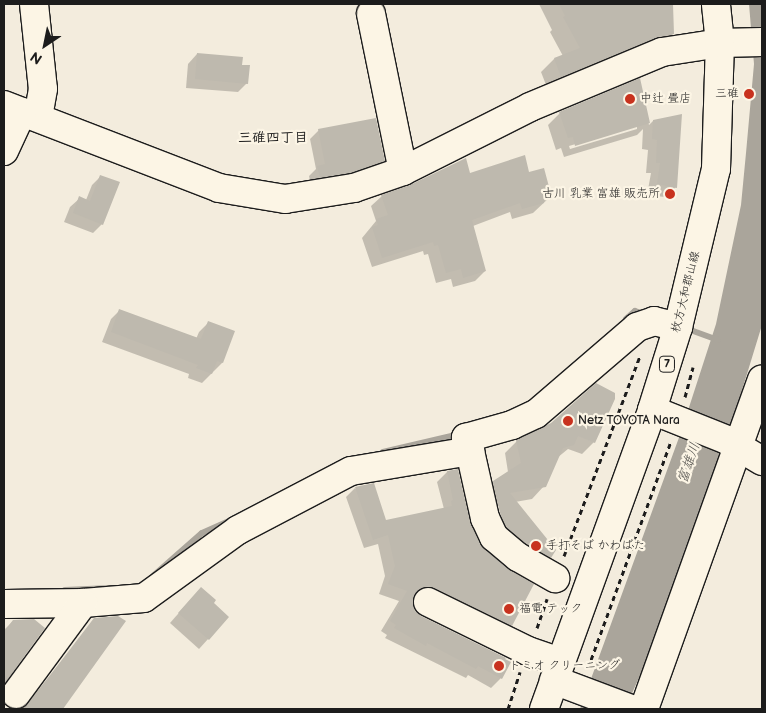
<!DOCTYPE html>
<html>
<head>
<meta charset="utf-8">
<style>
	body { margin:0 }
	#map { position:relative; width:766px; height:713px; overflow:hidden; background:#f3ecdd; font-family:"Balsamiq Sans","Klee One",sans-serif }
	div>[style] { position:absolute }
	.water>* { inset:0; background:#aaa59b }
	.shadow>* { inset:0; background:#0003 }
	.stream>* { height:6px; margin:-3px; padding:0 3px; transform-origin:3px; border-radius:3px; background:#aaa59b }
	.building>* { inset:0; background:#beb9ae }
	.path>* { height:3px; margin-top:-1.5px; transform-origin:0; background:repeating-linear-gradient(90deg,#1c1c1c 0 5px,transparent 0 9px) }
	.roads { filter:drop-shadow(1px 0 #1c1c1c) drop-shadow(-1px 0 #1c1c1c) drop-shadow(0 1px #1c1c1c) drop-shadow(0 -1px #1c1c1c) }
	.minor>* { height:28px; margin:-14px; padding:0 14px; transform-origin:14px; border-radius:14px; background:#fcf5e5 }
	.major>* { height:28px; margin:-14px; padding:0 14px; transform-origin:14px; border-radius:14px; background:#fcf5e5 }
	.dots>* { width:14px; height:14px; translate:-50% -50%; box-sizing:border-box; border:2px solid #fcf5e5; border-radius:50% }
	span { translate:-50% -50%; white-space:nowrap; text-align:center; line-height:1.15; -webkit-text-stroke:4.5px #fcf5e5; paint-order:stroke }
	.shield-label span { padding:1px 4px; background:#fcf5e5; border:1px solid; border-radius:4px; -webkit-text-stroke-width:0 }
	.shield-label { font-size:11px; color:#1c1c1c; font-weight:700 }
	.poi-label { font-size:12px; color:#1c1c1c }
	.right { translate:-100% -50%; text-align:right }
	.left { translate:0 -50%; text-align:left }
	.street-label { font-size:12px; color:#1c1c1c }
	.neighbourhood-label { font-size:14px; color:#1c1c1c; font-weight:700 }
	.water-label { font-size:14px; color:#55534f; font-style:italic }
	.frame { position:absolute; inset:0; border:5px solid #1c1c1c; pointer-events:none }
	.north { position:absolute; left:20px; top:20px; width:50px; height:50px; -webkit-text-stroke:4px #fcf5e5; paint-order:stroke; rotate:214deg; font-size:14px; font-weight:700; line-height:20px; text-align:center; color:#1c1c1c }
	.north::after { content:''; display:block; margin:auto; width:18px; height:22px; background:#1c1c1c; clip-path:polygon(50% 0,100% 100%,50% 72%,0 100%) }
</style>
</head>
<body>
<div id="map">
	<div class="water">
		<div style="clip-path:polygon(749px 4px,762px 4px,762px 325px,731px 426px,667px 615px,625px 709px,580px 709px,681px 432px,716px 324px,741px 205px,746px 153px,754px 64px)"></div>
	</div>
	<div class="shadow">
		<div style="clip-path:polygon(539px 4px,671px 4px,673px 34px,660px 47px,548px 90px,541px 72px,554px 59px,563px 56px,550px 32px,552px 30px)"></div>
		<div style="clip-path:polygon(197px 54px,241px 66px,247px 83px,238px 92px,186px 88px,188px 64px)"></div>
		<div style="clip-path:polygon(evenodd,639px 80px,649px 125px,653px 121px,676px 187px,665px 197px,647px 195px,651px 173px,646px 173px,648px 150px,642px 149px,643px 129px,637px 135px,564px 157px,561px 148px,556px 150px,548px 125px,560px 113px,639px 80px,637px 126px,637px 129px,570px 149px,569px 146px,637px 126px)"></div>
		<div style="clip-path:polygon(319px 130px,384px 160px,374px 170px,311px 186px,309px 176px,316px 169px,310px 139px)"></div>
		<div style="clip-path:polygon(529px 173px,550px 197px,533px 213px,512px 219px,510px 212px,473px 226px,485px 271px,475px 281px,453px 287px,451px 279px,436px 283px,428px 254px,424px 255px,423px 251px,372px 267px,362px 238px,376px 221px,371px 206px,382px 196px,469px 175px)"></div>
		<div style="clip-path:polygon(101px 176px,102px 224px,93px 233px,64px 222px,70px 207px,80px 198px,86px 200px,92px 185px)"></div>
		<div style="clip-path:polygon(120px 310px,196px 339px,199px 332px,208px 323px,233px 332px,222px 363px,202px 383px,188px 378px,189px 374px,102px 342px,111px 319px)"></div>
		<div style="clip-path:polygon(evenodd,552px 424px,594px 442px,582px 454px,568px 449px,557px 458px,544px 486px,532px 499px,515px 502px,550px 557px,538px 569px,515px 556px,481px 495px,494px 482px,508px 472px,505px 453px,517px 441px,552px 424px,497px 504px,500px 508px,502px 519px,500px 519px,497px 504px)"></div>
		<div style="clip-path:polygon(457px 470px,469px 522px,511px 625px,501px 635px,424px 597px,412px 597px,411px 604px,414px 612px,501px 678px,491px 688px,468px 675px,466px 678px,385px 638px,387px 635px,381px 631px,399px 601px,379px 594px,385px 576px,378px 544px,364px 548px,346px 497px,355px 488px,385px 522px,444px 509px,437px 482px,447px 472px)"></div>
		<div style="clip-path:polygon(192px 598px,212px 603px,228px 617px,199px 649px,170px 623px)"></div>
		<div style="clip-path:polygon(95px 619px,124px 622px,62px 709px,23px 709px)"></div>
		<div style="clip-path:polygon(13px 621px,43px 628px,4px 685px,4px 630px)"></div>
	</div>
	<div class="stream">
		<div style="left:626px;top:319px;width:12px;rotate:-42deg"></div>
		<div style="left:635px;top:311px;width:10px;rotate:17deg"></div>
		<div style="left:685px;top:328px;width:35px;rotate:20deg"></div>
		<div style="left:383px;top:452px;width:78px;rotate:-13.3deg"></div>
		<div style="left:153px;top:576px;width:65px;rotate:-41.3deg"></div>
		<div style="left:202px;top:533px;width:32px;rotate:-24deg"></div>
		<div style="left:65px;top:590px;width:45px;rotate:-2.5deg"></div>
	</div>
	<div class="building">
		<div style="clip-path:polygon(559px 4px,673px 4px,674px 34px,657px 37px,561px 77px,554px 58px,580px 48px,563px 17px,565px 16px)"></div>
		<div style="clip-path:polygon(197px 53px,243px 57px,242px 65px,250px 65px,248px 84px,195px 79px)"></div>
		<div style="clip-path:polygon(640px 78px,650px 123px,575px 146px,573px 137px,568px 138px,559px 112px)"></div>
		<div style="clip-path:polygon(682px 114px,677px 188px,657px 184px,660px 163px,656px 163px,657px 140px,652px 139px,653px 120px)"></div>
		<div style="clip-path:polygon(376px 118px,385px 161px,350px 173px,320px 178px,317px 166px,325px 164px,318px 129px)"></div>
		<div style="clip-path:polygon(525px 155px,529px 172px,544px 168px,552px 198px,544px 200px,544px 203px,522px 209px,520px 203px,472px 220px,486px 271px,463px 278px,461px 269px,446px 273px,438px 245px,434px 246px,433px 242px,382px 258px,372px 227px,378px 225px,376px 219px,388px 215px,381px 195px,410px 185px,466px 158px,470px 173px)"></div>
		<div style="clip-path:polygon(100px 175px,120px 182px,103px 225px,73px 213px,79px 196px,90px 201px)"></div>
		<div style="clip-path:polygon(119px 309px,201px 339px,208px 321px,235px 331px,223px 363px,217px 361px,212px 374px,196px 368px,198px 365px,111px 332px)"></div>
		<div style="clip-path:polygon(596px 383px,615px 393px,615px 399px,595px 443px,578px 436px,574px 445px,563px 448px,546px 487px,510px 493px,556px 550px,551px 558px,527px 544px,507px 527px,500px 513px,493px 481px,521px 463px,516px 440px,551px 423px)"></div>
		<div style="clip-path:polygon(458px 469px,470px 521px,480px 544px,508px 569px,534px 584px,512px 626px,434px 588px,426px 587px,419px 589px,414px 596px,413px 604px,415px 611px,421px 616px,506px 658px,505px 659px,511px 662px,502px 679px,478px 666px,476px 669px,427px 643px,426px 646px,394px 628px,396px 625px,390px 621px,407px 591px,388px 584px,395px 566px,388px 535px,373px 540px,355px 487px,374px 483px,386px 520px,452px 506px,451px 501px,453px 500px,447px 471px)"></div>
		<div style="clip-path:polygon(201px 587px,216px 600px,214px 603px,229px 617px,209px 640px,178px 613px)"></div>
		<div style="clip-path:polygon(118px 616px,126px 621px,63px 709px,17px 709px,29px 703px,94px 618px)"></div>
		<div style="clip-path:polygon(34px 619px,45px 628px,4px 684px,4px 632px,13px 620px)"></div>
	</div>
	<div class="path">
		<div style="left:685px;top:397px;width:31px;rotate:-75deg"></div>
		<div style="left:564px;top:556px;width:214px;rotate:-69.2deg"></div>
		<div style="left:537px;top:628px;width:31px;rotate:-71deg"></div>
		<div style="left:588px;top:668px;width:242px;rotate:-69.9deg"></div>
		<div style="left:508px;top:709px;width:39px;rotate:-72deg"></div>
	</div>
	<div class="roads">
		<div class="minor">
			<div style="left:34px;top:4px;width:85px;rotate:84deg"></div>
			<div style="left:43px;top:89px;width:29px;rotate:100deg"></div>
			<div style="left:371px;top:14px;width:160px;rotate:78.5deg"></div>
			<div style="left:4px;top:105px;width:230px;rotate:21.1deg"></div>
			<div style="left:219px;top:188px;width:67px;rotate:9.5deg"></div>
			<div style="left:285px;top:199px;width:70px;rotate:-9.1deg"></div>
			<div style="left:354px;top:188px;width:52px;rotate:-19.1deg"></div>
			<div style="left:403px;top:171px;width:142px;rotate:-26.7deg"></div>
			<div style="left:530px;top:107px;width:143px;rotate:-22.6deg"></div>
			<div style="left:662px;top:52px;width:59px;rotate:-8.8deg"></div>
			<div style="left:720px;top:43px;width:42px;rotate:-1.4deg"></div>
			<div style="left:4px;top:151px;width:43px;rotate:-65.2deg"></div>
			<div style="left:652px;top:410px;width:81px;rotate:21.8deg"></div>
			<div style="left:727px;top:440px;width:41px;rotate:31deg"></div>
			<div style="left:470px;top:451px;width:69px;rotate:77.4deg"></div>
			<div style="left:485px;top:518px;width:21px;rotate:65deg"></div>
			<div style="left:494px;top:537px;width:31px;rotate:40deg"></div>
			<div style="left:518px;top:557px;width:43px;rotate:29.6deg"></div>
			<div style="left:428px;top:602px;width:111px;rotate:26.1deg"></div>
			<div style="left:528px;top:651px;width:34px;rotate:19deg"></div>
			<div style="left:4px;top:604px;width:79px;rotate:-0.7deg"></div>
			<div style="left:83px;top:603px;width:61px;rotate:-4.7deg"></div>
			<div style="left:144px;top:598px;width:116px;rotate:-35.9deg"></div>
			<div style="left:238px;top:530px;width:127px;rotate:-27.6deg"></div>
			<div style="left:351px;top:471px;width:121px;rotate:-9.5deg"></div>
			<div style="left:470px;top:451px;width:14px;rotate:-107deg"></div>
			<div style="left:466px;top:438px;width:48px;rotate:-15.8deg"></div>
			<div style="left:512px;top:425px;width:26px;rotate:-25deg"></div>
			<div style="left:536px;top:414px;width:133px;rotate:-40.7deg"></div>
			<div style="left:637px;top:327px;width:18px;rotate:-19deg"></div>
			<div style="left:654px;top:321px;width:25px;rotate:14deg"></div>
			<div style="left:554px;top:680px;width:82px;rotate:20.6deg"></div>
			<div style="left:16px;top:694px;width:113px;rotate:-53.6deg"></div>
			<div style="left:644px;top:709px;width:350px;rotate:-70.3deg"></div>
		</div>
		<div class="major">
			<div style="left:544px;top:709px;width:318px;rotate:-70.1deg"></div>
			<div style="left:652px;top:410px;width:87px;rotate:-72.6deg"></div>
			<div style="left:678px;top:327px;width:163px;rotate:-76.5deg"></div>
			<div style="left:716px;top:169px;width:126px;rotate:-88.2deg"></div>
			<div style="left:720px;top:43px;width:39px;rotate:-96deg"></div>
		</div>
	</div>
	<div class="dots">
		<div style="left:749px;top:94px;background:#c8321e"></div>
		<div style="left:630px;top:99px;background:#c8321e"></div>
		<div style="left:670px;top:194px;background:#c8321e"></div>
		<div style="left:568px;top:421px;background:#c8321e"></div>
		<div style="left:536px;top:546px;background:#c8321e"></div>
		<div style="left:509px;top:609px;background:#c8321e"></div>
		<div style="left:499px;top:666px;background:#c8321e"></div>
	</div>
	<div class="shield-label">
		<span style="left:667px;top:364px">7</span>
	</div>
	<div class="poi-label">
		<span class="right" style="left:739px;top:94px">三碓</span>
		<span class="left" style="left:640px;top:99px">中辻 畳店</span>
		<span class="right" style="left:660px;top:194px">古川 乳業 富雄 販売所</span>
		<span class="left" style="left:578px;top:421px">Netz TOYOTA Nara</span>
		<span class="left" style="left:546px;top:546px">手打そば かわばた</span>
		<span class="left" style="left:519px;top:609px">福電 テック</span>
		<span class="left" style="left:509px;top:666px">トミオ クリーニング</span>
	</div>
	<div class="street-label">
		<span style="left:686px;top:292px;rotate:-76deg">枚方大和郡山線</span>
	</div>
	<div class="neighbourhood-label">
		<span style="left:273px;top:138px">三碓四丁目</span>
	</div>
	<div class="water-label">
		<span style="left:689px;top:463px;rotate:-71deg">富雄川</span>
	</div>
	<div class="frame"></div>
	<div class="north">N</div>
</div>
</body>
</html>
